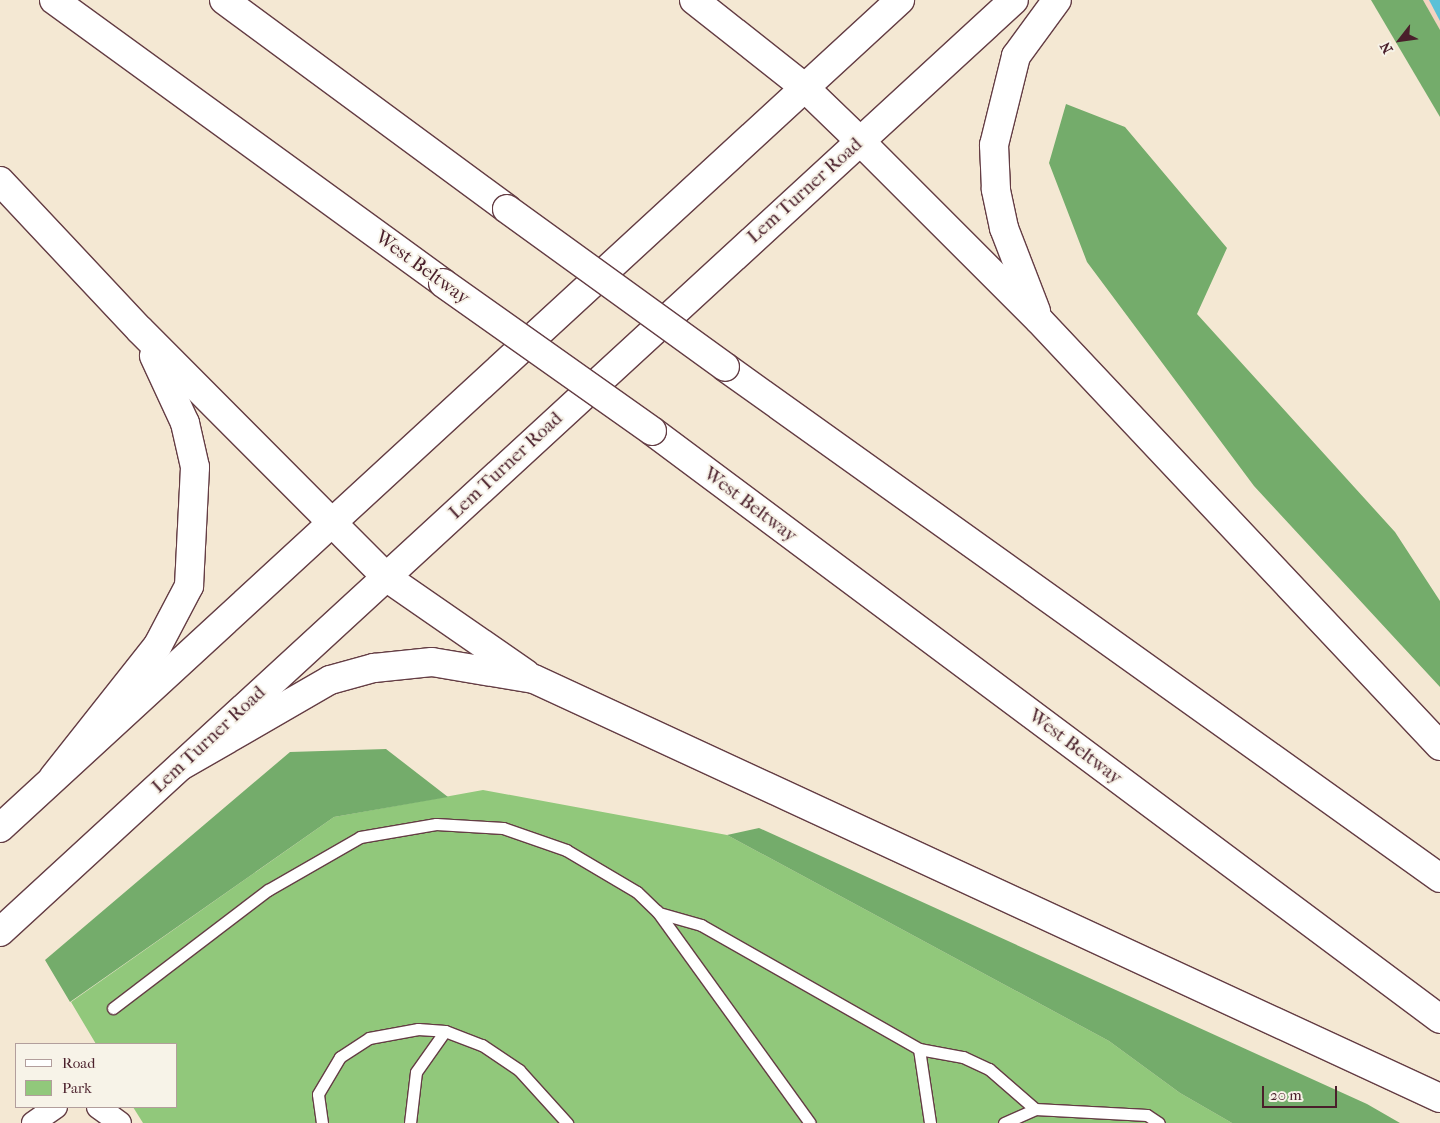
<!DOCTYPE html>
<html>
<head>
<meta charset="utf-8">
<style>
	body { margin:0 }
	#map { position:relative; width:1440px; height:1123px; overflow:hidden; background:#f4e8d3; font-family:"IM FELL French Canon",serif }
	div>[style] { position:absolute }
	.built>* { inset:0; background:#f4d3c1 }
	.green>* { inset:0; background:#91c87b }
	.forest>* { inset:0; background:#74ac6b }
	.water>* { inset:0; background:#5ac1d7 }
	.roads { filter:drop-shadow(1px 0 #643d44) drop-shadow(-1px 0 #643d44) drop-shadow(0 1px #643d44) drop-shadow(0 -1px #643d44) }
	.lane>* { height:11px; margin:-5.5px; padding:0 5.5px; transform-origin:5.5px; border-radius:5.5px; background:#fff }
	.street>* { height:22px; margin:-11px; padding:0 11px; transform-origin:11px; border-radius:11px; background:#fff }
	.primary>* { height:28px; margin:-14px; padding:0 14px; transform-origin:14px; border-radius:14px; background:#fff }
	.highway>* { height:28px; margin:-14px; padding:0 14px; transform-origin:14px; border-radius:14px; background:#fff }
	.bridges { filter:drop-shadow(1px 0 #643d44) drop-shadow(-1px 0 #643d44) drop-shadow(0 1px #643d44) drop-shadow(0 -1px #643d44) }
	.highway-bridge>* { height:28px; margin:-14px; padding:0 14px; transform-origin:14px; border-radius:14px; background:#fff }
	span { translate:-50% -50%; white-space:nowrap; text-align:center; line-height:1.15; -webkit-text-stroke:4px #f7f3e8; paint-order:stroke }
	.street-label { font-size:19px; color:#4a1f2b }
	.legend { position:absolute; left:15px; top:1043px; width:162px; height:65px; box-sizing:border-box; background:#f7f3e8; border:1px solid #b29e9c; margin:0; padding:6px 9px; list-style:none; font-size:15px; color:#4a1f2b }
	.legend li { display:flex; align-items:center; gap:10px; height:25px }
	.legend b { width:25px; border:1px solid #b29e9c }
	.north { position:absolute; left:1375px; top:15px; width:50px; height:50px; -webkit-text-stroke:4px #f7f3e8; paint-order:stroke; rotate:240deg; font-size:14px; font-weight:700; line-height:20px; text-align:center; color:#4a1f2b }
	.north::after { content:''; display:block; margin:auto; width:18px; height:22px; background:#4a1f2b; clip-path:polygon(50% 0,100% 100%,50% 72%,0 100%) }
	.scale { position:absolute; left:1262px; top:1086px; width:75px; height:22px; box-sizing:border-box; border:2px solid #4a1f2b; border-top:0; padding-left:6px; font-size:15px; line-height:18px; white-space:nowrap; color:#4a1f2b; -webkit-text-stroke:4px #f7f3e8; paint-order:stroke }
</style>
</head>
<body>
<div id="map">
	<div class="built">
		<div style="clip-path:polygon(1423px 0,1440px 0,1440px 30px)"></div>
	</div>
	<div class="green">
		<div style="clip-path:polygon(483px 790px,727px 835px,1109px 1041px,1180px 1093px,1232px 1123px,143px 1123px,133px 1107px,176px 1107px,176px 1044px,96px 1044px,71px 1002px,334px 817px)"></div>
	</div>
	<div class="forest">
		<div style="clip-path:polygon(1371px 0,1423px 0,1440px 30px,1440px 117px)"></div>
		<div style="clip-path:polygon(1066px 104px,1125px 127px,1227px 248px,1197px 314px,1395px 532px,1440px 601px,1440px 687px,1254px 486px,1087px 262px,1049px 163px)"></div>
		<div style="clip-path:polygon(386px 749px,448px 797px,334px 817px,70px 1002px,45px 960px,290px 752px)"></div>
		<div style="clip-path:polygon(759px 828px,1367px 1104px,1400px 1123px,1232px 1123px,1180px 1093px,1109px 1041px,727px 835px)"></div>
	</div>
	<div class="water">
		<div style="clip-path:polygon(1429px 0,1440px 0,1440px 21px)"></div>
	</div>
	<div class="roads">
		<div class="lane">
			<div style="left:659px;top:913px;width:44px;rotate:15.9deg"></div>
			<div style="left:701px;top:925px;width:251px;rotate:29.6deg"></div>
			<div style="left:919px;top:1049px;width:45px;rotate:10.3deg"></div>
			<div style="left:963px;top:1057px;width:29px;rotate:25deg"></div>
			<div style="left:989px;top:1069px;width:61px;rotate:41deg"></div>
			<div style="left:113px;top:1008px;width:195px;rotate:-37.3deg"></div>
			<div style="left:268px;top:890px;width:106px;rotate:-29.9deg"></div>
			<div style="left:360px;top:837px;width:77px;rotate:-9.7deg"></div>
			<div style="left:436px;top:824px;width:67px;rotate:3.4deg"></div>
			<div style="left:503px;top:828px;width:67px;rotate:19.2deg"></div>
			<div style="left:566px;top:850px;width:82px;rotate:30.6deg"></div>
			<div style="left:637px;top:892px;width:28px;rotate:44deg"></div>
			<div style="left:657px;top:911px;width:261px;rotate:54.2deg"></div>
			<div style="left:919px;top:1049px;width:75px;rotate:81.5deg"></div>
			<div style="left:322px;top:1123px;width:29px;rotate:-98deg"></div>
			<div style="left:318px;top:1094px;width:43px;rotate:-59.3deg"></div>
			<div style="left:340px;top:1057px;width:35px;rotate:-33deg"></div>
			<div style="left:369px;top:1038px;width:50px;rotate:-10.4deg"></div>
			<div style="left:418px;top:1029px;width:27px;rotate:4deg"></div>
			<div style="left:445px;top:1031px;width:40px;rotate:21deg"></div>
			<div style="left:482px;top:1045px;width:45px;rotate:34deg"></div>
			<div style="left:519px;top:1070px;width:72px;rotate:47.8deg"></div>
			<div style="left:410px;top:1123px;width:51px;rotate:-83.3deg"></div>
			<div style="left:416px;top:1072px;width:50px;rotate:-54.7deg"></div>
			<div style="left:1004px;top:1123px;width:34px;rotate:-24deg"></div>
			<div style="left:1035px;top:1109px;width:112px;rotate:3.1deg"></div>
			<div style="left:1147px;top:1115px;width:14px;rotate:34deg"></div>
		</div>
		<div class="street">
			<div style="left:98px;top:1107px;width:27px;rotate:36deg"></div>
			<div style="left:33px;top:1123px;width:28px;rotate:-35deg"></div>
		</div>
		<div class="primary">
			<div style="left:0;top:828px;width:1223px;rotate:-42.61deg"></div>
			<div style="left:0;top:932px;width:1377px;rotate:-42.59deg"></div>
		</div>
		<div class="highway">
			<div style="left:54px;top:0;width:481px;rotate:36deg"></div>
			<div style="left:224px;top:0;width:352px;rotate:36.4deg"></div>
			<div style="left:694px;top:0;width:139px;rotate:38.3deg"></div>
			<div style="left:803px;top:86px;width:79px;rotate:44deg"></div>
			<div style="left:860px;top:141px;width:253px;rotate:45deg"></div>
			<div style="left:1039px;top:320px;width:585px;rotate:46.73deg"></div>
			<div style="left:0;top:181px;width:204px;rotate:46.8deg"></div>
			<div style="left:140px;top:330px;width:349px;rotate:45.1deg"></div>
			<div style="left:386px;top:577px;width:170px;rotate:34.7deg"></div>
			<div style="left:1036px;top:311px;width:89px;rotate:-111.1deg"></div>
			<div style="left:1004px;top:228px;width:40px;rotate:-102deg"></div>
			<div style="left:996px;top:189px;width:44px;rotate:-92.6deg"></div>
			<div style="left:994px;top:145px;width:92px;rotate:-76.1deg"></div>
			<div style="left:1016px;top:56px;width:69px;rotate:-53.8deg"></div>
			<div style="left:725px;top:367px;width:879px;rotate:35.55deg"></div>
			<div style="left:652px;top:431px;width:983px;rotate:36.73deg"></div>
			<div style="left:181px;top:766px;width:172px;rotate:-30deg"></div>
			<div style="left:330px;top:680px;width:46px;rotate:-15.3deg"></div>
			<div style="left:374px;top:668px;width:58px;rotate:-5.9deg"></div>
			<div style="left:432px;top:662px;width:103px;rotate:9.5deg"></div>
			<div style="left:534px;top:679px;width:998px;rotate:24.82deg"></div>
			<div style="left:53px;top:778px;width:169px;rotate:-51.7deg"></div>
			<div style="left:158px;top:645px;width:67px;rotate:-62.3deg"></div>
			<div style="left:189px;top:586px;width:119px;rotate:-87.1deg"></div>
			<div style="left:195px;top:467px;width:45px;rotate:-102.8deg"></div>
			<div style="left:185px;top:423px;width:74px;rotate:-114.8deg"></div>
		</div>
	</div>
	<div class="bridges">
		<div class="highway-bridge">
			<div style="left:507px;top:209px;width:269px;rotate:35.9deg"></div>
			<div style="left:443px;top:283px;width:256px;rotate:35.3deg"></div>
		</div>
	</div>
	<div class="street-label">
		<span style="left:805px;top:191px;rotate:-42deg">Lem Turner Road</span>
		<span style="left:422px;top:268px;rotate:36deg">West Beltway</span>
		<span style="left:506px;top:466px;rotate:-43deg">Lem Turner Road</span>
		<span style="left:750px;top:505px;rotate:37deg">West Beltway</span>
		<span style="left:209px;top:740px;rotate:-43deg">Lem Turner Road</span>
		<span style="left:1075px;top:747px;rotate:37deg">West Beltway</span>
	</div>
	<ul class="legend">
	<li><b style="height:6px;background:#fff"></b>Road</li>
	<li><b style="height:14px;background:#91c87b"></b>Park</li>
	</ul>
	<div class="north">N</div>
	<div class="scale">20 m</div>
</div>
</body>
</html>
